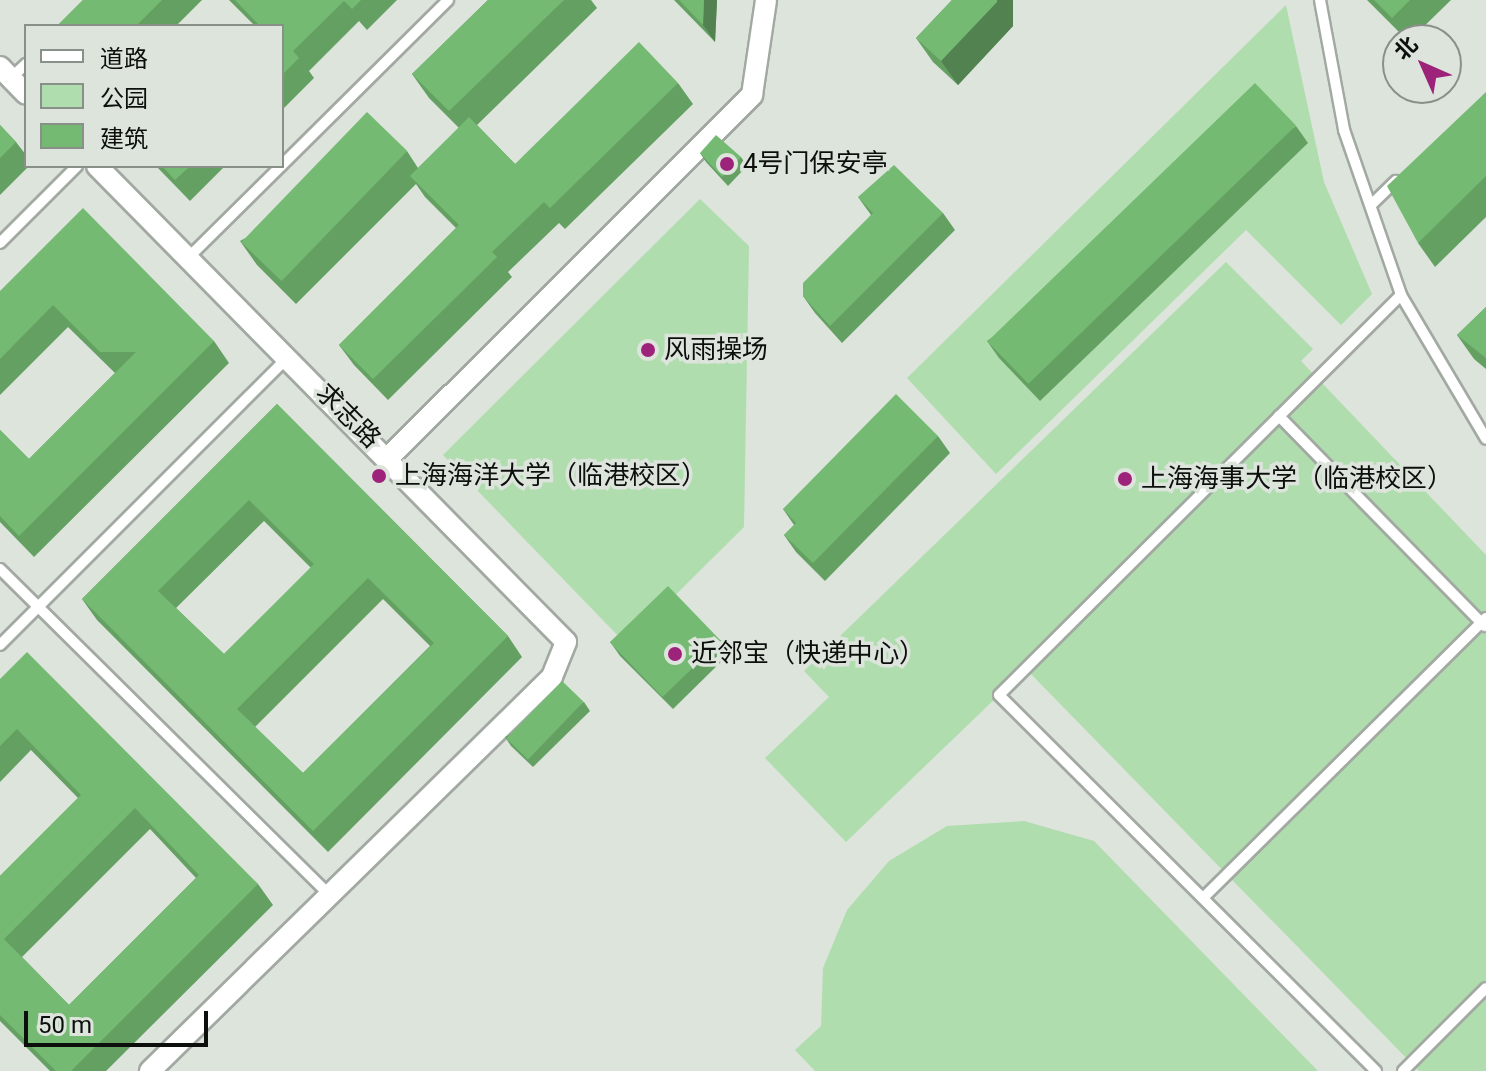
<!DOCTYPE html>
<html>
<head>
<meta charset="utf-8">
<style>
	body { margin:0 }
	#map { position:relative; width:1486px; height:1071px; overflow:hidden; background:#dce4dc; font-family:Roboto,"Noto Sans SC",sans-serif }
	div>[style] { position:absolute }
	.green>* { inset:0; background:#b0ddae }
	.roads { filter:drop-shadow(2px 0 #a2a9a2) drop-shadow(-2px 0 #a2a9a2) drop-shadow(0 2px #a2a9a2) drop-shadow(0 -2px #a2a9a2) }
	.lane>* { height:10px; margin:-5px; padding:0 5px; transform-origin:5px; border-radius:5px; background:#fff }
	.street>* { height:20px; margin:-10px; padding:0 10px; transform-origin:10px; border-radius:10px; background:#fff }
	.wall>* { inset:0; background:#65a063 }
	.shaded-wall>* { inset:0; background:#528250 }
	.building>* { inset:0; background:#75ba73; transform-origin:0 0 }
	.dots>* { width:22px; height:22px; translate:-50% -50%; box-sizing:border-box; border:4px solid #dce4dc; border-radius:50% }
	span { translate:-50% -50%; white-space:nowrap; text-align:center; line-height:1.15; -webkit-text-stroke:7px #dce4dc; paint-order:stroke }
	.poi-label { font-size:26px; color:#0d0f0d }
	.left { translate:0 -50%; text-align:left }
	.street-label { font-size:26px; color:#0d0f0d }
	.legend { position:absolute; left:24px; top:24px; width:260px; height:144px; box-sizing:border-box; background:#dce4dc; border:2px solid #898f89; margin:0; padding:10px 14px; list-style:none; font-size:24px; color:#0d0f0d }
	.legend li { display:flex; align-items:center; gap:16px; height:40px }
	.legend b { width:40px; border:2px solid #898f89 }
	.north { position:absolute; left:1382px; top:24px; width:80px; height:80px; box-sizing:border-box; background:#dce4dc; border:2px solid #898f89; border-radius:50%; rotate:315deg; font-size:22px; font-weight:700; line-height:32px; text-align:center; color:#0d0f0d }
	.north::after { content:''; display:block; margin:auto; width:28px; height:36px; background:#9d237a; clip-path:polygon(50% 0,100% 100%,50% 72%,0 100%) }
	.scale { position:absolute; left:24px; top:1011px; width:184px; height:36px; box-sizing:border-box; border:4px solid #0d0f0d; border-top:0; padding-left:10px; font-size:24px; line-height:28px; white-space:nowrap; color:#0d0f0d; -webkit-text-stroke:6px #dce4dc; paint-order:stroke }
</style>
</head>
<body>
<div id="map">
	<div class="green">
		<div style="clip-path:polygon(1286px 5px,1324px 182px,1372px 294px,1341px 325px,1246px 230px,996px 474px,907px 378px)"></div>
		<div style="clip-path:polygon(700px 199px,749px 246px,744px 527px,626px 644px,443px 455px)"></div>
		<div style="clip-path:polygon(1226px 262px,1313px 349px,1301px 361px,1486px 555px,1486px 1071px,1419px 1071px,1026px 669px,846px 842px,765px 758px,829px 697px,804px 671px)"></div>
		<div style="clip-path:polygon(1024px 821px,1094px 841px,1318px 1071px,815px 1071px,795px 1050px,821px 1026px,823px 968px,847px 910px,889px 861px,947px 826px)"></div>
	</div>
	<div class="roads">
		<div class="lane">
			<div style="left:1320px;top:0;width:132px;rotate:79.5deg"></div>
			<div style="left:1344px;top:130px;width:175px;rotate:70.9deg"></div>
			<div style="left:1401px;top:295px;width:167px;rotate:59.4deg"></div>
			<div style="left:11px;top:78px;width:21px;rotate:-43deg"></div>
			<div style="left:282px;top:165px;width:234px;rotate:-44.8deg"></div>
			<div style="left:1371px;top:205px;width:35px;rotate:-44deg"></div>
			<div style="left:0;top:243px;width:109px;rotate:-45deg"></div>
			<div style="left:189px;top:257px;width:129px;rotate:-44.7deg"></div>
			<div style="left:1279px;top:416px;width:294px;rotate:45.6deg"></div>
			<div style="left:0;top:569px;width:460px;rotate:44.7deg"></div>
			<div style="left:0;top:645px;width:406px;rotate:-45deg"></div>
			<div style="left:1203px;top:898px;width:398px;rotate:-44.7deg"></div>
			<div style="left:1376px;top:1071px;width:532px;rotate:-135.08deg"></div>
			<div style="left:999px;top:695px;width:567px;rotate:-44.86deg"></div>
			<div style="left:1403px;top:1071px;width:117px;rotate:-45deg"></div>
		</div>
		<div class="street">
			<div style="left:0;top:67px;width:37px;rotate:46deg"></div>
			<div style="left:97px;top:166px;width:668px;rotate:45.42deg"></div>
			<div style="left:566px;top:642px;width:38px;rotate:112deg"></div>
			<div style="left:552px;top:677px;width:563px;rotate:135.58deg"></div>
			<div style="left:389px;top:457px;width:513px;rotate:-44.92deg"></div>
			<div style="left:752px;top:95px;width:96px;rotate:-81.6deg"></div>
		</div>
	</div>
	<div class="wall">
		<div style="clip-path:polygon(83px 0,202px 0,176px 26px,57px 26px)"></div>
		<div style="clip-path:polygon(229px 0,397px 0,367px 30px,359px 21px,309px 71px,314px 78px,282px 110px,282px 26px,255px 26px)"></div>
		<div style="clip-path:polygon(488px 0,591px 0,597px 8px,477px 125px,515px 164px,678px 83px,693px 104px,565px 229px,559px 223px,508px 272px,512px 277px,388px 400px,354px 365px,339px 345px,456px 228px,425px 197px,416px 184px,296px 304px,257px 265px,240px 241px,407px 151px,418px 168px,459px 128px,429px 98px,412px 74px)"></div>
		<div style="clip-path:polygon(674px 0,717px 0,715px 42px)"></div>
		<div style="clip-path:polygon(952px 0,1013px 0,1013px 26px,958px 85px,933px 62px,916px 38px)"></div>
		<div style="clip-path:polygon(1367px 0,1451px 0,1410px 40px,1407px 40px)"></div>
		<div style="clip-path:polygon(1486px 92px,1486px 217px,1435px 267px,1418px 243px)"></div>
		<div style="clip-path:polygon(0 125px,16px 142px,26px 155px,26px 166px,29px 166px,0 195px)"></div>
		<div style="clip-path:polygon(1296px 126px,1308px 143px,1040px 401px,999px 358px,987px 341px)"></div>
		<div style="clip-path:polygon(700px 153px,741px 157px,747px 166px,728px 186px,706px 162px)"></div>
		<div style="clip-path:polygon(156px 166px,225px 166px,190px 201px)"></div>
		<div style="clip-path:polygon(858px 197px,943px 213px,955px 230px,842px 343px,815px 313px,803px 296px,871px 215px)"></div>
		<div style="clip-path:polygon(0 291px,214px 341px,229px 363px,34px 557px,0 522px,0 430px,29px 459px,115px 373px,68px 327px,0 395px)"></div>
		<div style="clip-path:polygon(1486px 307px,1486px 369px,1474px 359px,1457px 335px)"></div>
		<div style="clip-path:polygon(evenodd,277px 404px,508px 636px,522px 657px,328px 852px,97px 620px,82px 599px,277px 404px,264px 521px,311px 568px,224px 654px,176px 608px,264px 521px,277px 404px,383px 599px,430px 646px,303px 773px,255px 727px,383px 599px)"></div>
		<div style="clip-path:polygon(938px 436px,950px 453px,825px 581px,796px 552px,784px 535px,794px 525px,783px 509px)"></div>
		<div style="clip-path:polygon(721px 640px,730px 653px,673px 709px,620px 656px,611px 643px)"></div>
		<div style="clip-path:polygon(evenodd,0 679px,258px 884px,273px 905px,106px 1071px,50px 1071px,0 1021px,0 876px,78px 798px,31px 750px,0 782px,0 679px,150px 829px,196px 878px,69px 1005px,22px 957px,150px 829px)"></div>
		<div style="clip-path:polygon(584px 702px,590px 711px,533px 767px,511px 746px,505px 737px)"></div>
	</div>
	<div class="shaded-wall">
		<div style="clip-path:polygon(704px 0,717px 0,715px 42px,703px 25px)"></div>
		<div style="clip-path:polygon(997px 0,1013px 0,1013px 26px,958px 85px,941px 61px)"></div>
	</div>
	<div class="building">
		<div style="clip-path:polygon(83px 0,162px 0,136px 26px,57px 26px)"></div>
		<div style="clip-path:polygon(235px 0,361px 0,352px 9px,344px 1px,293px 51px,299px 58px,282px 75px,282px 26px,260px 26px)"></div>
		<div style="clip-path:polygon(488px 0,564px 0,449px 111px,412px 74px)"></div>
		<div style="clip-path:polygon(679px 0,704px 0,703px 25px)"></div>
		<div style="clip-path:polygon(952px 0,997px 0,997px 2px,941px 61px,916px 38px)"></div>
		<div style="clip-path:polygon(1374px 0,1410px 0,1392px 18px)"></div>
		<div style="clip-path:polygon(639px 42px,678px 83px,550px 208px,544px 202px,492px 252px,497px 257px,373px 379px,339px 345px,459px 225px,410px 176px,469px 117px,515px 164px)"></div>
		<div style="left:1255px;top:83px;width:59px;height:372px;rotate:46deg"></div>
		<div style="clip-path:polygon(1486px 92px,1486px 176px,1418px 243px,1387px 186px)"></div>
		<div style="left:367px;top:112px;width:56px;height:181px;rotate:44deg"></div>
		<div style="clip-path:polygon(0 125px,16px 142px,0 158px)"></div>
		<div style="clip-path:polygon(716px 135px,741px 157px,722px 177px,700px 153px)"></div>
		<div style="clip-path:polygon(894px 165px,943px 213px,830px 326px,803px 296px,803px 283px,873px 213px,858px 197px)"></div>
		<div style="clip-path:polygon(162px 166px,190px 166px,175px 180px)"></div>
		<div style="clip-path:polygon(83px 208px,214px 341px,19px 536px,0 516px,0 430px,29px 459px,136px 352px,100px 352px,53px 305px,0 359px,0 291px)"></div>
		<div style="clip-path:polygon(1486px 307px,1486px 358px,1457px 335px)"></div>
		<div style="clip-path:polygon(896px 394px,938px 436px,813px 563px,784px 535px,796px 523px,783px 509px)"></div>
		<div style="clip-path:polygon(evenodd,277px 404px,508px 636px,313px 831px,82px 599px,277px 404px,249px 500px,314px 564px,224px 654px,158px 591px,249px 500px,277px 404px,368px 578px,434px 643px,303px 773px,237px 709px,368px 578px)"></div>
		<div style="left:668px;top:586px;width:76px;height:81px;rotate:46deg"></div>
		<div style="clip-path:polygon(evenodd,27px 652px,258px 884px,71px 1071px,56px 1071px,0 1015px,0 876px,81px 795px,17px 729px,0 746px,0 679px,27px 652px,135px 808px,199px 875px,69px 1005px,4px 939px,135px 808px)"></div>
		<div style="left:562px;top:681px;width:30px;height:80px;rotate:44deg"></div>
	</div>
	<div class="dots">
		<div style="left:727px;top:164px;background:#9d237a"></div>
		<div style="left:648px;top:350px;background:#9d237a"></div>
		<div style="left:379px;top:476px;background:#9d237a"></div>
		<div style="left:1125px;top:479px;background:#9d237a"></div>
		<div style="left:675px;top:654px;background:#9d237a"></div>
	</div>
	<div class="poi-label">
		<span class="left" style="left:743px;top:164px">4号门保安亭</span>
		<span class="left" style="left:664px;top:350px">风雨操场</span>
		<span class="left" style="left:395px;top:476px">上海海洋大学（临港校区）</span>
		<span class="left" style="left:1141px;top:479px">上海海事大学（临港校区）</span>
		<span class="left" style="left:691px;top:654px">近邻宝（快递中心）</span>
	</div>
	<div class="street-label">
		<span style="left:348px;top:416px;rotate:45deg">求志路</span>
	</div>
	<ul class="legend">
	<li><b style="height:10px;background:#fff"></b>道路</li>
	<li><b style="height:22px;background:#b0ddae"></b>公园</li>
	<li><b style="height:22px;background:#75ba73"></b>建筑</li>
	</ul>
	<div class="north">北</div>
	<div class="scale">50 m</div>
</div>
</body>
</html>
